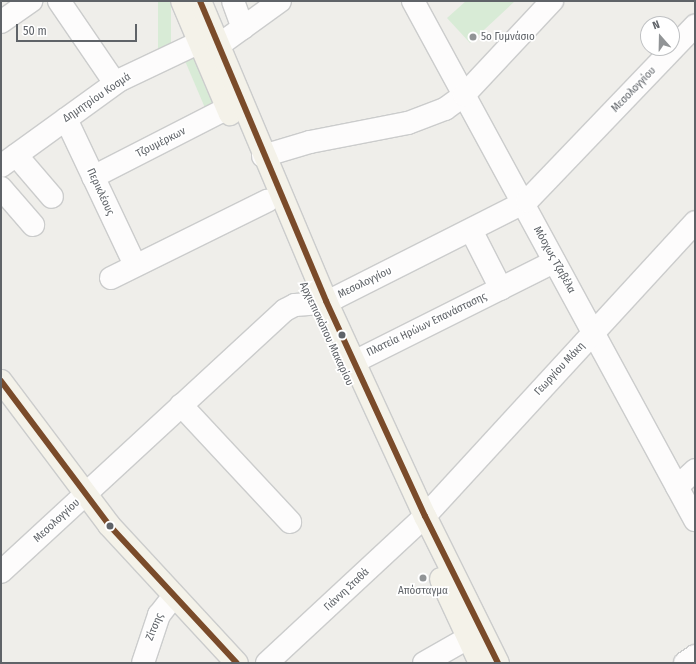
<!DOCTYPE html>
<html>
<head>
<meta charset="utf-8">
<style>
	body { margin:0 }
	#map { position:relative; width:696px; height:664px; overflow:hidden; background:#efeeea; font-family:"Fira Sans Condensed",sans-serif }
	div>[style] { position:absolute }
	.green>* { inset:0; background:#d8ebd6; transform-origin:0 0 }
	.roads { filter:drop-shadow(1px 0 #cbcccc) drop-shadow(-1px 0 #cbcccc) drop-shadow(0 1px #cbcccc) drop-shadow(0 -1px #cbcccc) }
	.minor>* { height:22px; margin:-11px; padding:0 11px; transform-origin:11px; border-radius:11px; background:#fdfcfc }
	.major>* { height:22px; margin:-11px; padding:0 11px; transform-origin:11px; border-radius:11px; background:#f4f2e9 }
	.bus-1>* { height:6px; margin:-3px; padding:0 3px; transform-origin:3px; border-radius:3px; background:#7a4b2a }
	.dots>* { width:11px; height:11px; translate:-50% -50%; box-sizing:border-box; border:2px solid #fff; border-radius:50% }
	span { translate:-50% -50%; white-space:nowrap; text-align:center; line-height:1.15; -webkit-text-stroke:3.5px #fff; paint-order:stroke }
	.poi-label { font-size:11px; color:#5f6368 }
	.left { translate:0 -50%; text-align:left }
	.street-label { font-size:11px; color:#5f6368 }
	.frame { position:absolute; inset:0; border:2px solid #5f6368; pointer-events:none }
	.north { position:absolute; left:640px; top:16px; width:40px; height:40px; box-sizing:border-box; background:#fff; border:1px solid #bfc1c3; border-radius:50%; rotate:340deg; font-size:11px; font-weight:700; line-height:16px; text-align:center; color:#5f6368 }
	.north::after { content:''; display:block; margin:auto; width:14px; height:18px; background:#919496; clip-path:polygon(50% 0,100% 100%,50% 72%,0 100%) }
	.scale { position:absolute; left:16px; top:24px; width:121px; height:18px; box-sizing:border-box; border:2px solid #5f6368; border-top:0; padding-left:5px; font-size:12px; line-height:14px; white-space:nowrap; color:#5f6368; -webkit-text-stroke:3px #fff; paint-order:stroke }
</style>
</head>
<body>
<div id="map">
	<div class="green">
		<div style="left:158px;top:1px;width:13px;height:50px"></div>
		<div style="clip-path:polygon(466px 1px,515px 1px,470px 43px,447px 18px)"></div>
		<div style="left:193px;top:54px;width:59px;height:10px;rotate:67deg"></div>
	</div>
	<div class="roads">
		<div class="minor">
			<div style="left:59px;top:1px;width:99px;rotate:55.7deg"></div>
			<div style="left:233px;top:1px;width:29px;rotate:70deg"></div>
			<div style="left:413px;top:1px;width:591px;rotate:61.48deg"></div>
			<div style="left:1px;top:22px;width:37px;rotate:-35deg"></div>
			<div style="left:219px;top:45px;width:75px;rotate:-35.8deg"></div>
			<div style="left:66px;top:119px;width:161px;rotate:64.7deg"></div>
			<div style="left:16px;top:155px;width:55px;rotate:49.4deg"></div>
			<div style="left:263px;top:156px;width:49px;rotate:-16.6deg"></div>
			<div style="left:310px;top:142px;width:100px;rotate:-11deg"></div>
			<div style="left:408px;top:123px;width:40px;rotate:-21deg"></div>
			<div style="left:445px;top:109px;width:24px;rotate:-36deg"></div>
			<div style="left:464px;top:95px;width:129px;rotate:-46.9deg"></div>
			<div style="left:1px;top:166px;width:147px;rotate:-35.9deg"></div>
			<div style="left:120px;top:80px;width:89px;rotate:-25.4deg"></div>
			<div style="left:93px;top:177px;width:152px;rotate:-27.1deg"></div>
			<div style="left:1px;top:188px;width:49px;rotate:49.1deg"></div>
			<div style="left:471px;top:230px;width:66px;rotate:63deg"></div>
			<div style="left:111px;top:278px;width:174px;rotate:-26.3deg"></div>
			<div style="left:354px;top:362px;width:224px;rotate:-26.6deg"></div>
			<div style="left:181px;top:405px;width:160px;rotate:47deg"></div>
			<div style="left:677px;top:487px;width:25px;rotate:-43deg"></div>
			<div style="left:1px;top:572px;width:386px;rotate:-42.7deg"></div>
			<div style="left:285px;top:310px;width:11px;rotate:-27deg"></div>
			<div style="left:295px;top:305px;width:27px;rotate:-4deg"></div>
			<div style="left:322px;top:303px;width:14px;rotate:-21deg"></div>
			<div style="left:335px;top:298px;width:215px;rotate:-26.8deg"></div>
			<div style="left:527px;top:201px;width:243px;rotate:-46.2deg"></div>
			<div style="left:143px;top:663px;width:51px;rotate:-71.6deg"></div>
			<div style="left:159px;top:615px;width:24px;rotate:-52deg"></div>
			<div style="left:267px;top:663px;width:216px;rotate:-42.9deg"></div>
			<div style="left:425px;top:516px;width:399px;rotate:-47.4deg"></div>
			<div style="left:424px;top:663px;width:51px;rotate:-29.6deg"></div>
			<div style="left:685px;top:663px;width:12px;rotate:-35deg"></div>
		</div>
		<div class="major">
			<div style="left:182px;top:1px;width:123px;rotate:67deg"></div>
			<div style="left:200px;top:1px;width:325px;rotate:67.2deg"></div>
			<div style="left:326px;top:301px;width:237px;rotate:65.3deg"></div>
			<div style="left:425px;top:516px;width:164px;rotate:63.6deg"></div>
			<div style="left:1px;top:381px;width:180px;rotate:53.1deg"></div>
			<div style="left:109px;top:525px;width:188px;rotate:47.2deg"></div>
			<div style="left:441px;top:579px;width:93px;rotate:65.1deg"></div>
		</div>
	</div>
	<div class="bus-1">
		<div style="left:200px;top:1px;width:325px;rotate:67.2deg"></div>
		<div style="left:326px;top:301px;width:237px;rotate:65.3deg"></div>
		<div style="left:425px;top:516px;width:164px;rotate:63.6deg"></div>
		<div style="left:1px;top:381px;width:180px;rotate:53.1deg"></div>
		<div style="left:109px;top:525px;width:188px;rotate:47.2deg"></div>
	</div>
	<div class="dots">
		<div style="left:473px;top:37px;background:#919496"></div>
		<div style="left:342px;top:335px;background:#5f6368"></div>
		<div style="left:110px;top:526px;background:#5f6368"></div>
		<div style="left:423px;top:578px;background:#919496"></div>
	</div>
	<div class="poi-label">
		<span class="left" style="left:481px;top:37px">5ο Γυμνάσιο</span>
		<span style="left:423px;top:591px">Απόσταγμα</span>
	</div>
	<div class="street-label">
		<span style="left:634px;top:90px;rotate:-46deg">Μεσολογγίου</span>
		<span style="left:97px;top:98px;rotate:-34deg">Δημητρίου Κοσμά</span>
		<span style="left:161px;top:143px;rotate:-27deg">Τζουμέρκων</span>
		<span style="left:100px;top:192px;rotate:65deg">Περικλέους</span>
		<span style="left:554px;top:260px;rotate:61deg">Μόσχως Τζαβέλα</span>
		<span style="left:365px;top:283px;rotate:-26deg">Μεσολογγίου</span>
		<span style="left:427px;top:325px;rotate:-26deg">Πλατεία Ηρώων Επανάστασης</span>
		<span style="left:326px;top:334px;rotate:65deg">Αρχιεπισκόπου Μακαρίου</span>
		<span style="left:560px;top:369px;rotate:-47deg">Γεωργίου Μάκη</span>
		<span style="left:57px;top:521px;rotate:-43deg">Μεσολογγίου</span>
		<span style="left:347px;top:590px;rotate:-43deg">Γιάννη Σταθά</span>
		<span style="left:155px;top:627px;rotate:-67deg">Ζίτσης</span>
	</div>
	<div class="frame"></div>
	<div class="north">N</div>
	<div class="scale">50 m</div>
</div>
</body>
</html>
